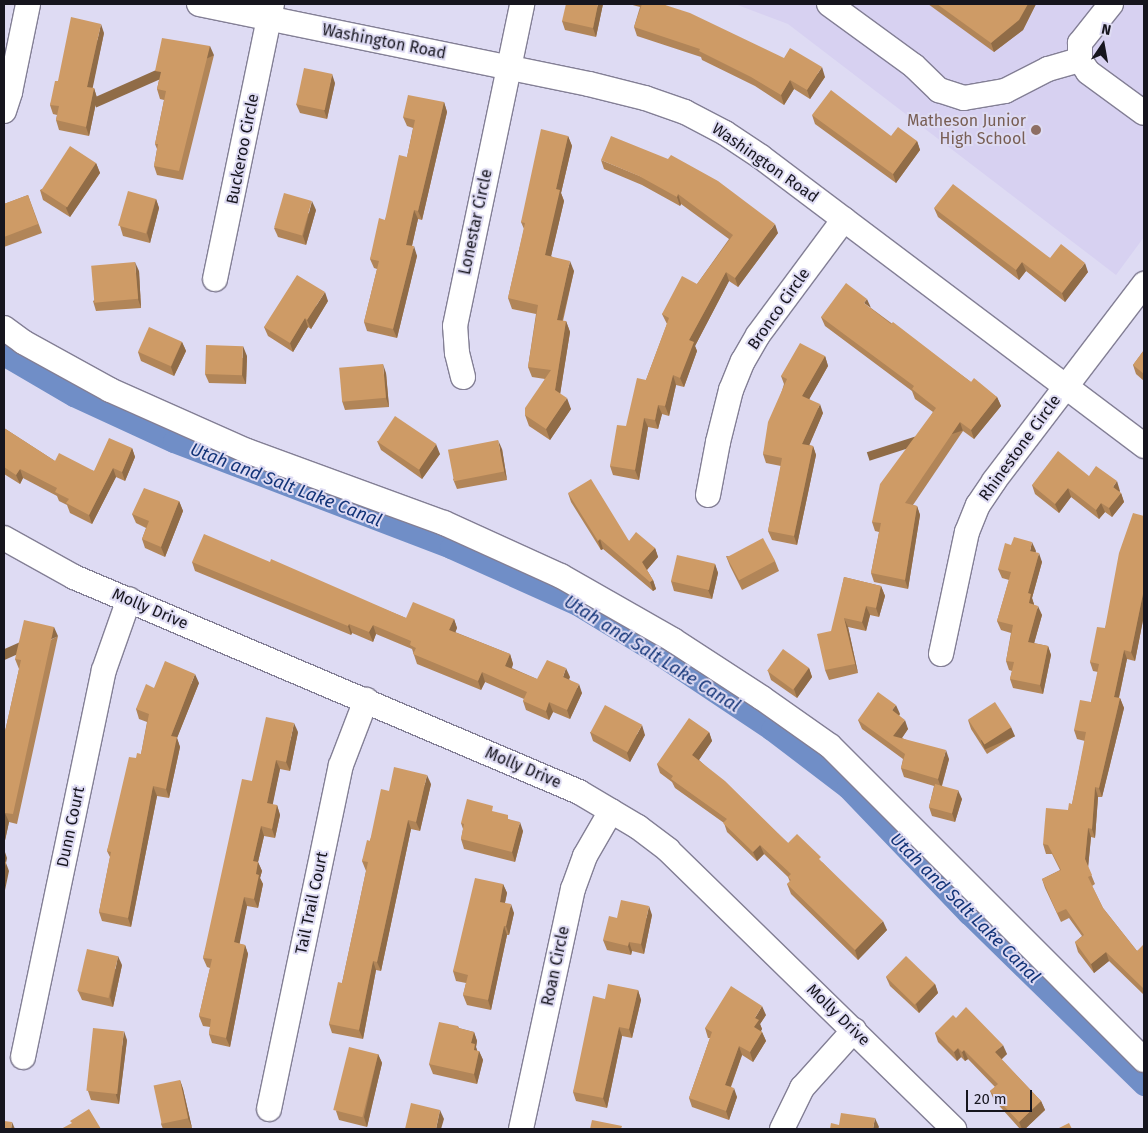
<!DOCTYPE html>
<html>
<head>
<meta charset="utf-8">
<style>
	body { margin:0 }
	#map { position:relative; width:1148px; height:1133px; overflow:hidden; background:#dedbf3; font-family:"Fira Sans",sans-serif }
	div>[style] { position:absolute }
	.built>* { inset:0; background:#d7d1f1 }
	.canal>* { height:22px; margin:-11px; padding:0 11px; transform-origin:11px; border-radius:11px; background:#708ec7 }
	.roads { filter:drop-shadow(1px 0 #837f95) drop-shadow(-1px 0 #837f95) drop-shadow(0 1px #837f95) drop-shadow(0 -1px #837f95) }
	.minor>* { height:24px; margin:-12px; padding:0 12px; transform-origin:12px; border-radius:12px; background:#fff }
	.wall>* { inset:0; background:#b18558 }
	.shaded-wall>* { inset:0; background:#906c47; transform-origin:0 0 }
	.building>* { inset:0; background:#ce9b66; transform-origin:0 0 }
	.dots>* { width:14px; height:14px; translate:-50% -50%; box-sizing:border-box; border:2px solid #dedbf3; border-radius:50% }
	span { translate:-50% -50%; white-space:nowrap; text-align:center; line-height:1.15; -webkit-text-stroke:4px #dedbf3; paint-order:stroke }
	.street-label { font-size:16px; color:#16151e }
	.education-label { font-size:16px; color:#785e54 }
	.right { translate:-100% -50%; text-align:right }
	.water-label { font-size:18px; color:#133478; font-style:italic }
	.frame { position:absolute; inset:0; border:5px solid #16151e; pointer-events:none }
	.north { position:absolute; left:1078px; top:20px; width:50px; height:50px; -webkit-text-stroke:4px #dedbf3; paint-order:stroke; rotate:12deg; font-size:14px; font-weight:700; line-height:20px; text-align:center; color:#16151e }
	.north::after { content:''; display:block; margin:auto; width:18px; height:22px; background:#16151e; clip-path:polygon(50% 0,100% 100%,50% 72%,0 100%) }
	.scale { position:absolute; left:966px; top:1090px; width:66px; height:22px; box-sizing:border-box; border:2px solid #16151e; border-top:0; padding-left:6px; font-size:15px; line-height:18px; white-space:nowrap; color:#16151e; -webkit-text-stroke:4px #dedbf3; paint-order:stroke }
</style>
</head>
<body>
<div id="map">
	<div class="built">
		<div style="clip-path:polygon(735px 4px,1144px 4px,1144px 237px,1116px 275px,788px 24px)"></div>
	</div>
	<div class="canal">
		<div style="left:4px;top:355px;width:81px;rotate:30.4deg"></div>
		<div style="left:74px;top:396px;width:110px;rotate:24.7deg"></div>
		<div style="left:174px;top:442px;width:297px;rotate:20.9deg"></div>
		<div style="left:451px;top:548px;width:139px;rotate:24.2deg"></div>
		<div style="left:578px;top:605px;width:92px;rotate:31.3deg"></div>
		<div style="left:657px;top:653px;width:138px;rotate:33.8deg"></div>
		<div style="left:772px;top:730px;width:96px;rotate:37.3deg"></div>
		<div style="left:848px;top:788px;width:175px;rotate:46.2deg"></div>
		<div style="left:969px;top:914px;width:245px;rotate:44.3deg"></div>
	</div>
	<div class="roads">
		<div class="minor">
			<div style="left:199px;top:4px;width:398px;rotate:11.6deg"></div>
			<div style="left:589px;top:84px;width:58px;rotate:14deg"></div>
			<div style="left:645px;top:98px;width:42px;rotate:19.3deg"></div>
			<div style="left:685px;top:112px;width:45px;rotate:27.7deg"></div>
			<div style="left:725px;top:133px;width:43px;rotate:33.7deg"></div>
			<div style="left:761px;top:157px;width:480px;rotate:37deg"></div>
			<div style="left:829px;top:4px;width:105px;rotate:36.1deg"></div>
			<div style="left:914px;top:66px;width:35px;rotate:44deg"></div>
			<div style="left:939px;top:90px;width:26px;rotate:18deg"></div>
			<div style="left:964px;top:98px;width:42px;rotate:-9.7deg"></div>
			<div style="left:1005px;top:91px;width:48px;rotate:-27.1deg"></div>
			<div style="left:1048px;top:69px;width:33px;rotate:-16deg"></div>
			<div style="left:1111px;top:4px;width:50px;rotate:128.5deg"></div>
			<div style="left:1080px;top:43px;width:17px;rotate:90deg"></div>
			<div style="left:1080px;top:60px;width:14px;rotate:56deg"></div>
			<div style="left:1088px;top:72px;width:69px;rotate:36.2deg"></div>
			<div style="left:4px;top:111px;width:20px;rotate:-72deg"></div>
			<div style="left:10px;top:92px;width:90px;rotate:-78.4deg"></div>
			<div style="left:215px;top:279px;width:281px;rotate:-78.3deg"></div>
			<div style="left:4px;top:328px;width:24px;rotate:36deg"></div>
			<div style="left:23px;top:342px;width:99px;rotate:28.9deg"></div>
			<div style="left:110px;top:390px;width:150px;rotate:24deg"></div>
			<div style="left:247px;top:451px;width:210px;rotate:20.1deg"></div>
			<div style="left:444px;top:523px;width:128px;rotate:24.4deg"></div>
			<div style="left:561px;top:576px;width:129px;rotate:29.7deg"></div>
			<div style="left:673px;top:640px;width:106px;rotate:33.1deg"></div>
			<div style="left:762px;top:698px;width:83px;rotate:35.2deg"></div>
			<div style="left:830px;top:746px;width:444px;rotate:45deg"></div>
			<div style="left:463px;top:377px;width:25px;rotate:-104deg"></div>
			<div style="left:457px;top:353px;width:27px;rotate:-94deg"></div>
			<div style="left:455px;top:326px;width:329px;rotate:-78.2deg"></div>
			<div style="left:708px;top:495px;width:54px;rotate:-79.3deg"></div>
			<div style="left:718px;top:442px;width:54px;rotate:-76deg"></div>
			<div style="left:731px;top:390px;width:31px;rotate:-68deg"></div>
			<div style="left:743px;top:361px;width:30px;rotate:-60deg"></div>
			<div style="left:758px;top:335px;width:144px;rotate:-53.4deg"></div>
			<div style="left:4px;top:538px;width:80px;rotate:29.1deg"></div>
			<div style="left:74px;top:577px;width:549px;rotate:23.06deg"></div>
			<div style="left:579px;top:792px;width:69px;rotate:30.7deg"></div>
			<div style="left:638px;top:827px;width:38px;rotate:37deg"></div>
			<div style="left:668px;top:850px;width:400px;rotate:44.3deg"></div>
			<div style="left:941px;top:654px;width:125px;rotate:-78deg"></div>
			<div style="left:967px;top:532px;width:29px;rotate:-68deg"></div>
			<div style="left:978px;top:505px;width:29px;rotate:-56deg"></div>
			<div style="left:994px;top:481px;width:248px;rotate:-52.7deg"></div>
			<div style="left:23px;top:1057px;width:395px;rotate:-78.2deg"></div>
			<div style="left:104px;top:670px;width:75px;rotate:-70.6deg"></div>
			<div style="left:269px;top:1109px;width:351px;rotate:-78.2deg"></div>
			<div style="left:341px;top:765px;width:70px;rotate:-69deg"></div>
			<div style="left:521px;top:1129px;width:246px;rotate:-77.8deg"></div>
			<div style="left:573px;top:889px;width:35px;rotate:-70deg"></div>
			<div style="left:585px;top:856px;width:52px;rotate:-60deg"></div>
			<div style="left:782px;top:1129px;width:46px;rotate:-64deg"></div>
			<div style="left:802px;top:1088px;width:78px;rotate:-48.1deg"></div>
		</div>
	</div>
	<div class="wall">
		<div style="clip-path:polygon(603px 4px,596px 37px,565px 30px,562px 21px)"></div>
		<div style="clip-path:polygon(629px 4px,662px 4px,825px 77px,810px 99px,794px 89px,784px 105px,755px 86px,702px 60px,701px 57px,637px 36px,634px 27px,640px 7px)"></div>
		<div style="clip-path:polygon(928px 4px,1036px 4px,1023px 30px,994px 52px)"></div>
		<div style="clip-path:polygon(104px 33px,92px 88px,94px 88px,97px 98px,89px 136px,59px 130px,56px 120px,57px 115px,53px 114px,50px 105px,58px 81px)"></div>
		<div style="clip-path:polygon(214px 55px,183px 180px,157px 175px,154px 166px,157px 149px,155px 144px,164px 100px,160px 99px,157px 89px,159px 80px,155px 71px)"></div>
		<div style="clip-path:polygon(335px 83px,327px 119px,300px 113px,296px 104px)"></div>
		<div style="clip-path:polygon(444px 102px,447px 112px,422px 220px,418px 219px,412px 246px,417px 256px,397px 338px,367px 331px,364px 322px,377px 269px,374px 268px,370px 259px,385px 220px,407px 157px,413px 128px,407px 126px,403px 117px)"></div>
		<div style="clip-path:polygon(812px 115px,891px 136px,917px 141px,920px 150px,896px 183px,815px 124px)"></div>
		<div style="clip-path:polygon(568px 136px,572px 146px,561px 193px,564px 201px,551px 256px,574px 271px,563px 321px,566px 321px,570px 332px,560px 394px,571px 409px,550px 440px,529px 426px,525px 415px,545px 379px,532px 377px,528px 367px,536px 314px,512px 309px,508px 298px,524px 229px,521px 222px)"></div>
		<div style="clip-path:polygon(601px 160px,778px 233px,738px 287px,729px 281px,695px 346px,697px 351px,684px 387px,676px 385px,669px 416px,662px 414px,658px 429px,648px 427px,639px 480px,613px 475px,610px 466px,646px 380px,667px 324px,662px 314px,697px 284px,729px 239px,681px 204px,680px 206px,642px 185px,604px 169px)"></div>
		<div style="clip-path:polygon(96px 163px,100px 173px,70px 217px,43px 200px,40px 190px)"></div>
		<div style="clip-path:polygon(28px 195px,42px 233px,4px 247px,4px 204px)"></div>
		<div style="clip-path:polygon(156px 199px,159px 208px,150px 243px,123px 236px,120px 226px)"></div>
		<div style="clip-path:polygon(934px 208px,1050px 258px,1088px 272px,1065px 302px,1026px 271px,1019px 280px,938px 217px)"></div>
		<div style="clip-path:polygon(316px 210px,306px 245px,278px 237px,274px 228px)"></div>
		<div style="clip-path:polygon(139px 271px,141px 308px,96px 311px,93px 301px)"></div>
		<div style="clip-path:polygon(328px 301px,311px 329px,308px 327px,293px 352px,268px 336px,264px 327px)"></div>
		<div style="clip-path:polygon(871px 308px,971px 382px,997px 397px,1001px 406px,974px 439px,963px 431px,913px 505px,917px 506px,920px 515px,908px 589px,874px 582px,871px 573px,879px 532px,875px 531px,872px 522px,933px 412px,915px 399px,912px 391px,825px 326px,821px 317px)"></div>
		<div style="clip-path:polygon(182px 342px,186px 351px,174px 376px,141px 361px,138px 352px)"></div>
		<div style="clip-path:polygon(1144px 350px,1144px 381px,1136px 374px,1133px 365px)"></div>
		<div style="clip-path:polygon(247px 356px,246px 384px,209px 383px,205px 374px)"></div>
		<div style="clip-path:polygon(825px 356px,828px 366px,809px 399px,823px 413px,809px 445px,813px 446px,816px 455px,797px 545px,772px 540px,768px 531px,781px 466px,766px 463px,763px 454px,784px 384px,781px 376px)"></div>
		<div style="clip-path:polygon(386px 373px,389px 407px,345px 410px,342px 401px)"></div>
		<div style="clip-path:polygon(4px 428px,55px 461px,94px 471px,132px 448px,135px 457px,125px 481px,116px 477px,92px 524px,70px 513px,67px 505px,59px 501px,57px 496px,23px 478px,20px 484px,4px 474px)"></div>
		<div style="clip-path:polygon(377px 441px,440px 454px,422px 479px,381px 450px)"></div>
		<div style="clip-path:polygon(502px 449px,507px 480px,457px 489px,453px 479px)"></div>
		<div style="clip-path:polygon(1089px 476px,1120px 491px,1119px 492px,1121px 493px,1124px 502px,1112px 517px,1105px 512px,1099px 519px,1071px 497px,1059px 513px,1035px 494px,1032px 485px)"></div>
		<div style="clip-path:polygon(568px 493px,629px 541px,655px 548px,658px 557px,647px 570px,653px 580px,656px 589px,653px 591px,603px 549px,601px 550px,571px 502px)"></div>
		<div style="clip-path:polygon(179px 501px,183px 511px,165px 557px,145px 548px,142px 539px,146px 528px,136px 523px,132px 514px)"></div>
		<div style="clip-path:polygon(1144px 516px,1144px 615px,1135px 661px,1127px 659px,1119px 698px,1120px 698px,1124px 708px,1102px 797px,1098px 797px,1095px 838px,1091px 837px,1088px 867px,1095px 884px,1092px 886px,1103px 908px,1137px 951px,1144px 947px,1144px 995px,1109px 961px,1094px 973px,1078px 952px,1075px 942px,1082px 936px,1069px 918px,1061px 922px,1045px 888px,1042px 879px,1060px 870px,1052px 854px,1046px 854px,1043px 844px,1068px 810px,1072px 804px,1085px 741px,1077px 739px,1074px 730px,1091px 702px,1098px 672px,1093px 671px,1090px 662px,1105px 628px)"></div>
		<div style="clip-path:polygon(1036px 551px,1035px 552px,1042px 562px,1032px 598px,1034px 605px,1042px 615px,1034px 643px,1048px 646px,1051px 655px,1043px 694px,1013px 688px,1010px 679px,1012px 671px,1009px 670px,1006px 661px,1011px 633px,1001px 630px,997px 621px,1009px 580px,1002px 578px,998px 569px)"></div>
		<div style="clip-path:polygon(726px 556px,775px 561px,779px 571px,742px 590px,730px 566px)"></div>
		<div style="clip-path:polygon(192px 562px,270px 562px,406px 618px,454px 619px,457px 628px,455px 632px,510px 654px,513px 664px,512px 668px,537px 679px,570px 677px,569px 679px,582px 693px,570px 719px,553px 712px,549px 720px,526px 710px,523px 701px,524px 699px,485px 682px,481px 690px,417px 664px,412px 649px,376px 634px,373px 642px,352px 633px,351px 635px,195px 571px)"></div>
		<div style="clip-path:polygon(715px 564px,718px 573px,712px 599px,674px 591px,671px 581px)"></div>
		<div style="clip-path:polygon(844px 577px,881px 586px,885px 596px,879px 617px,870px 615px,866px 631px,848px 627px,858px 673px,829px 680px,825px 670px)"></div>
		<div style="clip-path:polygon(58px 636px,17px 824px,9px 822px,4px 845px,4px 736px,19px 669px,15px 659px)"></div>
		<div style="clip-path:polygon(809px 668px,812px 677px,797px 698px,771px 680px,768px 671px)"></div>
		<div style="clip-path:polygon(199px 683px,177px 738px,180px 747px,169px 798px,157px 796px,131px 927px,102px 921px,99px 912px,110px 857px,107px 851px,136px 758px,141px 754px,147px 722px,139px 719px,136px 709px,154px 688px)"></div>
		<div style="clip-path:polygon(900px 714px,899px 715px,908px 729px,902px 738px,949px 759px,942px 786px,962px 799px,955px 822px,932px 816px,929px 807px,934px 786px,904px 777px,901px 768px,903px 759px,862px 729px,858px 720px)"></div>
		<div style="clip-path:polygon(968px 720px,1015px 736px,987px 754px,971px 729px)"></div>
		<div style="clip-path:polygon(298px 732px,290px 771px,280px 769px,272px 805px,277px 805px,280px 815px,275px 838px,264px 836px,258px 862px,262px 871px,260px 878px,263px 884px,258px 908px,247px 906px,239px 944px,245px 945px,248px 954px,230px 1047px,212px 1043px,209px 1034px,210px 1027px,203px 1026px,199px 1016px,210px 968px,207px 967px,203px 958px,252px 781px)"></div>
		<div style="clip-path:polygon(590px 732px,645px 735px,630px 762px,593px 741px)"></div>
		<div style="clip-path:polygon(709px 732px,712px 741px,699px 760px,788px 843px,823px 863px,887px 930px,858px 960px,791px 894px,787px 884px,790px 882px,788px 877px,764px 854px,757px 861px,727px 832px,724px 823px,675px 788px,672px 782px,660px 773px,657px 764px)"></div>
		<div style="clip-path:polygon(431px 784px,420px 831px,411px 829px,381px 971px,376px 970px,363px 1039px,332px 1033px,329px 1024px,342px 983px,366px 871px,362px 861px,389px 791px)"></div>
		<div style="clip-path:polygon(495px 812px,510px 820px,523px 831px,515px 862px,464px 849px,461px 839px,463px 829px,461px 823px)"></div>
		<div style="clip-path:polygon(503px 884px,507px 893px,505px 903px,514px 913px,509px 935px,507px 935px,491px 1010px,467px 1005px,463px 995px,466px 983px,456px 981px,453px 971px)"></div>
		<div style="clip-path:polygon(652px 915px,644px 954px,632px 951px,631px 955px,607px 950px,603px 940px)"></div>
		<div style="clip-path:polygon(122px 965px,113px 1007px,82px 1000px,78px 991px)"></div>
		<div style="clip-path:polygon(886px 977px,935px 984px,938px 993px,919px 1013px,890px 986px)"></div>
		<div style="clip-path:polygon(638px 990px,641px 1000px,632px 1038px,622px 1036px,607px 1108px,576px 1101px,573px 1092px,605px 999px)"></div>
		<div style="clip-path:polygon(766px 1015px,760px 1024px,762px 1029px,761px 1031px,762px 1032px,766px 1041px,753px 1062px,742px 1055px,731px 1087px,737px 1097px,729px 1120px,692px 1107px,689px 1098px,710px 1038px,708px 1038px,705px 1028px)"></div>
		<div style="clip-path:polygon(956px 1018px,1007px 1054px,1001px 1059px,1041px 1101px,1045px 1110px,1025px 1129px,1020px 1129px,994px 1100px,990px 1091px,995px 1087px,968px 1059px,965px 1061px,961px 1057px,957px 1061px,938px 1042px,935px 1033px)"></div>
		<div style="clip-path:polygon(458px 1026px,459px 1028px,474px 1032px,477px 1041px,476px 1047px,477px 1051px,479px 1051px,483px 1060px,477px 1084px,433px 1074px,429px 1064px)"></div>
		<div style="clip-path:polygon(127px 1040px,119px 1104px,91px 1100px,88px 1091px)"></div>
		<div style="clip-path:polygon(378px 1054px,382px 1063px,367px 1127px,339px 1120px,336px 1111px)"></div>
		<div style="clip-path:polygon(180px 1080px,183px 1089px,192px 1128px,185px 1129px,163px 1129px,161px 1124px)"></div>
	</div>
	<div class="shaded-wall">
		<div style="clip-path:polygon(598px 4px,603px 4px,596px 37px,593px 28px)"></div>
		<div style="clip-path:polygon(1028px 4px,1036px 4px,1023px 30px,994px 52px,991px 43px)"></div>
		<div style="clip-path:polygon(101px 24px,104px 33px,91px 96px,87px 87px)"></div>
		<div style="left:210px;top:46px;width:10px;height:129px;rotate:66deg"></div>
		<div style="clip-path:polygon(822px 67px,825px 77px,810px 99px,807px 90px)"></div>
		<div style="clip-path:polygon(332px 74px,335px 83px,327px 119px,324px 110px)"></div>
		<div style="clip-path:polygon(790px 80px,794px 89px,784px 105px,781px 95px)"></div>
		<div style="clip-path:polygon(94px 88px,97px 98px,89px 136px,86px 127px)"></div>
		<div style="clip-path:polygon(444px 102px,447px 112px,422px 220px,418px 211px)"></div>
		<div style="clip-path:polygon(568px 136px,572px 146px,561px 193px,564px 201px,549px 265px,545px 255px,556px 189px)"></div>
		<div style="clip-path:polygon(917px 141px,920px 150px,896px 183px,893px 174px)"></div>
		<div style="clip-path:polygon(96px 163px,100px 173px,70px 217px,66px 208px)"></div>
		<div style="clip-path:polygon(678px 194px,681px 204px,680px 206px,677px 197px)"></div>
		<div style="clip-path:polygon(156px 199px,159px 208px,150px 243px,147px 233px)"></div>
		<div style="clip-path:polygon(312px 201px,316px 210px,306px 245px,303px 236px)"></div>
		<div style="clip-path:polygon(414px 210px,418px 219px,410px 254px,406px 245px)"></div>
		<div style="clip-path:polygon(775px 224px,778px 233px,738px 287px,735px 278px)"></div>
		<div style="clip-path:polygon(414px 246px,417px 256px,397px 338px,393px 329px)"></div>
		<div style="clip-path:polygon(570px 261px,574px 271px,560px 330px,557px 320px)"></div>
		<div style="clip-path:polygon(135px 262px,139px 271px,141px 308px,138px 299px)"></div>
		<div style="clip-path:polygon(1022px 262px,1026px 271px,1019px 280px,1016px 270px)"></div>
		<div style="clip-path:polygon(1085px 263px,1088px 272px,1065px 302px,1062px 293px)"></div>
		<div style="clip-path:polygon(726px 272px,729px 281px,695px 346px,697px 351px,684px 387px,680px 378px,689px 340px)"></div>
		<div style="clip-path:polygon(325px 292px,328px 301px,311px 329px,307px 320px)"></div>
		<div style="clip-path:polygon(867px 299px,871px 308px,864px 303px)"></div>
		<div style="clip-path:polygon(305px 318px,308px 327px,293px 352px,290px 343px)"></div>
		<div style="clip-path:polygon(566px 321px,570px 332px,559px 401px,555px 390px)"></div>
		<div style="clip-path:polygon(182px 342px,186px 351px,174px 376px,171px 367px)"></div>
		<div style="clip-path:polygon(243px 346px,247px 356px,246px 384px,242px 375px)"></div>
		<div style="clip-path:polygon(825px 356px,828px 366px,806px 405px,802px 396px)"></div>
		<div style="clip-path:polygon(383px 364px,386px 373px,389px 407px,386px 398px)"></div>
		<div style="clip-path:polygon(673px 375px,676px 385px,669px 416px,665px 406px)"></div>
		<div style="clip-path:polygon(997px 397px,1001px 406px,974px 439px,971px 430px)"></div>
		<div style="clip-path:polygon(567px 398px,571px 409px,550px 440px,546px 429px)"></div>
		<div style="clip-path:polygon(820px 404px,823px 413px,806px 453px,802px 444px)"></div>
		<div style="clip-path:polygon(658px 405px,662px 414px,658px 429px,655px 420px)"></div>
		<div style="clip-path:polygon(644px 418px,648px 427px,639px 480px,635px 470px)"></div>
		<div style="left:960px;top:422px;width:9px;height:98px;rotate:72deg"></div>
		<div style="clip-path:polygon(498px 440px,502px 449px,507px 480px,504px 471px)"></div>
		<div style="clip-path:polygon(436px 444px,440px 454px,422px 479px,419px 469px)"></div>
		<div style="clip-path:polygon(813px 446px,816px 455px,797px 545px,794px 536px)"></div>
		<div style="clip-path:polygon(132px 448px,135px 457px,125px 481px,122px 472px)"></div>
		<div style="clip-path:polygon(113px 468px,116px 477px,92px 524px,89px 515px)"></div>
		<div style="clip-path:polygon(20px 469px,23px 478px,20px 484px,16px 475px)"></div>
		<div style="clip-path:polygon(1117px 481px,1120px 491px,1116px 496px,1113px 487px)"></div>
		<div style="clip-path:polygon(1068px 488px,1071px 497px,1059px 513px,1055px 504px)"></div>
		<div style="clip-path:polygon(1121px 493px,1124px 502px,1112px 517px,1109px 508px)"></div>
		<div style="clip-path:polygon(179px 501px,183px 511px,165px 557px,161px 547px)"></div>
		<div style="clip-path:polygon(1101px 503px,1105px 512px,1099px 519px,1096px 510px)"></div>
		<div style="clip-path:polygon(917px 506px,920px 515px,908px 589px,905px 580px)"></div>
		<div style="clip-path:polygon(600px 539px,603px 549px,601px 550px,598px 541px)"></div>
		<div style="clip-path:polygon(1032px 542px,1036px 551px,1033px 560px,1030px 551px)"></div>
		<div style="clip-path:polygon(655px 548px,658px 557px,645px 572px,642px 562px)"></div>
		<div style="clip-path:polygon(1039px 553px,1042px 562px,1032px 598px,1034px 604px,1032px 612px,1029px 603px,1028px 593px)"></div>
		<div style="clip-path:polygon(715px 564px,718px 573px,712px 599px,708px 590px)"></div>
		<div style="clip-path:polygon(653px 580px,656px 589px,653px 591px,650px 582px)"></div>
		<div style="clip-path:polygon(881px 586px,885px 596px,879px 617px,876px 608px)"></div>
		<div style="clip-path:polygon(1144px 589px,1144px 615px,1135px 661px,1131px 652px)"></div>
		<div style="clip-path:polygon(866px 606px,870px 615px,866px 631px,862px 622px)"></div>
		<div style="clip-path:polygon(1038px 606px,1042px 615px,1032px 651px,1028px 642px)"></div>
		<div style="clip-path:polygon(844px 618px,848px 627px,858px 673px,855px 664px)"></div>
		<div style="clip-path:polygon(454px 619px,457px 628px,453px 639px,449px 630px)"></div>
		<div style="clip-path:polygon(349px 624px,352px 633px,351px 635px,348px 626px)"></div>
		<div style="clip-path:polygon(373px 625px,376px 634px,373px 642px,369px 632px)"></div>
		<div style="left:54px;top:627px;width:10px;height:191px;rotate:66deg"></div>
		<div style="clip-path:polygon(1048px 646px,1051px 655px,1043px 694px,1040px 685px)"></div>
		<div style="clip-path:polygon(1124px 650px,1127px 659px,1117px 706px,1114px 697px)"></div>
		<div style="clip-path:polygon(510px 654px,513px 664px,509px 675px,505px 666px)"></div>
		<div style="clip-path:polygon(566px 668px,570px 677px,566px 686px,563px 677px)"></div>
		<div style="clip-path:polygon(809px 668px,812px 677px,797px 698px,794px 689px)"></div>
		<div style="clip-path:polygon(482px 672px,485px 682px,481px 690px,478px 681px)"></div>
		<div style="clip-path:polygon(195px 674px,199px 683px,177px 738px,180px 747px,169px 798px,166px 789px,171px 736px)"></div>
		<div style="clip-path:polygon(579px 684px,582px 693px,570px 719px,567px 710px)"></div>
		<div style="clip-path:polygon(1120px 698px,1124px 708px,1102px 797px,1099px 788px)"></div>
		<div style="clip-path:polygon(549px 702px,553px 712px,549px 720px,546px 711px)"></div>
		<div style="clip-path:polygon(896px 705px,900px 714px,896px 720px,892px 710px)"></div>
		<div style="clip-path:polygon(905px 720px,908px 729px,897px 745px,893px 736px)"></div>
		<div style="clip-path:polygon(294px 723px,298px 732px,290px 771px,286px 762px)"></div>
		<div style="clip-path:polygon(642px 725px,645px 735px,630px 762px,627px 753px)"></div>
		<div style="left:1011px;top:727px;width:10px;height:33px;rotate:66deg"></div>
		<div style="clip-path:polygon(709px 732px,712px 741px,696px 764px,692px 755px)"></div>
		<div style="clip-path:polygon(946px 750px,949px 759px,941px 788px,938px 779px)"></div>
		<div style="clip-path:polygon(276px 760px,280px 769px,271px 813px,267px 803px)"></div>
		<div style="clip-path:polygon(427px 775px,431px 784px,420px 831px,416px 822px)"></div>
		<div style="clip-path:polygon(153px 786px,157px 796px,131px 927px,128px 918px)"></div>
		<div style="clip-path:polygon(1095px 787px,1098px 797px,1095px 838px,1092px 829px)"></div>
		<div style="clip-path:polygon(958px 790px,962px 799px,955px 822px,952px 813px)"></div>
		<div style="clip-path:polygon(277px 805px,280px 815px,275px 838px,272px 829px)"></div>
		<div style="clip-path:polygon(5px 813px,9px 822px,4px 845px,4px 820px)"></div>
		<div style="clip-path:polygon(408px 820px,411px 829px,381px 971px,377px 962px)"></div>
		<div style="clip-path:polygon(520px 822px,523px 831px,515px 862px,512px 852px)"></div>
		<div style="clip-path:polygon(261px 826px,264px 836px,258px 862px,262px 871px,260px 878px,263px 884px,258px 908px,254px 899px,256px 874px,253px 861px)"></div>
		<div style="clip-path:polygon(1088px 828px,1091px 837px,1088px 868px,1085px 859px)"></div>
		<div style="clip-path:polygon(760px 845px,764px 854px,757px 861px,753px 852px)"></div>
		<div style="clip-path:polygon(4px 849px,7px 858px,6px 863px,9px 871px,4px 895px)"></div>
		<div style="clip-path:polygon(503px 884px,507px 893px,503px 911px,500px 902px)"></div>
		<div style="clip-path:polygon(244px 897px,247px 906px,238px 952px,234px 942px)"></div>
		<div style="clip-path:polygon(511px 904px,514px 913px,509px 935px,506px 926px)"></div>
		<div style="clip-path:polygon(649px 906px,652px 915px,644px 954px,641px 944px)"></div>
		<div style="clip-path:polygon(883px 921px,887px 930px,858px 960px,855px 950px)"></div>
		<div style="clip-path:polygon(504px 926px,507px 935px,491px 1010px,488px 1000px)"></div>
		<div style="clip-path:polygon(629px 942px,632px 951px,631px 955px,628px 946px)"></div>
		<div style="clip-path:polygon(245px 945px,248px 954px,230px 1047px,226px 1038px)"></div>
		<div style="clip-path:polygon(1106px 952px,1109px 961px,1094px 973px,1091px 964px)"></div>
		<div style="clip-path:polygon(118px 956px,122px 965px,113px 1007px,110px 997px)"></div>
		<div style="clip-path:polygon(373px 961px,376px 970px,363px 1039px,359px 1030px)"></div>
		<div style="clip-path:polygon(935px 984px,938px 993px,919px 1013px,916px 1004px)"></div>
		<div style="clip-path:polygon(638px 990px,641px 1000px,632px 1038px,629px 1029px)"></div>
		<div style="clip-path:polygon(762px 1006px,766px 1015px,760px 1024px,762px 1029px,758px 1036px,754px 1027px,755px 1018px)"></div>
		<div style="clip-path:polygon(619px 1027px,622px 1036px,607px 1108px,603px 1098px)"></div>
		<div style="clip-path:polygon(124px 1031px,127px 1040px,119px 1104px,116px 1095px)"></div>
		<div style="clip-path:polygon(474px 1032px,477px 1041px,476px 1047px,478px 1053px,477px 1059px,471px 1043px)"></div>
		<div style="clip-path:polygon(762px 1032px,766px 1041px,753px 1062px,750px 1052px)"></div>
		<div style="clip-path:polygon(1003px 1045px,1007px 1054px,999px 1062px,995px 1052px)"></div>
		<div style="clip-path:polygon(739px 1046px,742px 1055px,728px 1094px,725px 1085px)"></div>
		<div style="clip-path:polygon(958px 1048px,961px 1057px,957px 1061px,954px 1052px)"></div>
		<div style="clip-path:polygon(964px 1050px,968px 1059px,965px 1061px,962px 1052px)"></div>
		<div style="clip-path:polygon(479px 1051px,483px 1060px,477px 1084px,474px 1074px)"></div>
		<div style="clip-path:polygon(378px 1054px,382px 1063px,367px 1127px,364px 1117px)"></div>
		<div style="clip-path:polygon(180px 1080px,183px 1089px,192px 1128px,188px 1118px)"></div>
		<div style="clip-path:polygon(734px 1088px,737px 1097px,729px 1120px,726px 1111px)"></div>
		<div style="clip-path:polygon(1041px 1101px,1045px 1110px,1025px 1129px,1022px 1129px,1019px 1122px)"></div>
		<div style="clip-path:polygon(440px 1110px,444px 1119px,441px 1129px,436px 1129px)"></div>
		<div style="clip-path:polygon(875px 1118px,879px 1127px,878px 1129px,873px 1129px)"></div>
		<div style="clip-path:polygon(12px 1122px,15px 1129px,11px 1129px)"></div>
	</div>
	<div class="building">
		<div style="clip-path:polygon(566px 4px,598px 4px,593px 28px,562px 21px)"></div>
		<div style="clip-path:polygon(642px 4px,662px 4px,690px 13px,784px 58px,790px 48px,822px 67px,807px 90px,790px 80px,781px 95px,751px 77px,699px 51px,700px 49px,634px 27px)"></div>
		<div style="clip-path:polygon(937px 4px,1028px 4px,1019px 20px,991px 43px)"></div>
		<div style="clip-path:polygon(71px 17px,101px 24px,87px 87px,94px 88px,86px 127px,56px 120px,59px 106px,50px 105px,55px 81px,58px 81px)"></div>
		<div style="clip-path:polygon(162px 38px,210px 46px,179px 171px,154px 166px,158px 144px,155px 144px,166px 91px,157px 89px,161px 72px,155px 71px)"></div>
		<div style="left:304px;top:68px;width:29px;height:37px;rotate:12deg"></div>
		<div style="clip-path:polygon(831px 90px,891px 136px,898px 127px,917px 141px,893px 174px,812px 115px)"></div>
		<div style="clip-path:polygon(408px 95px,444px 102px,418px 211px,414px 210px,406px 245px,414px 246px,393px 329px,364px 322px,379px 261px,370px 259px,379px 218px,385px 220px,399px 155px,407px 157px,415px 120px,403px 117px)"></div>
		<div style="clip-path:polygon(541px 129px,568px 136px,556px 189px,560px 190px,545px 255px,570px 261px,557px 320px,566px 321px,555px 390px,567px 398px,546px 429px,525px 415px,525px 408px,551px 370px,528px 367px,538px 305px,508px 298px,525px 223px,521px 222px)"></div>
		<div style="clip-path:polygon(611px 136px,668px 159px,671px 155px,718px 181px,775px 224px,735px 278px,726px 272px,689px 340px,694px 342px,680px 378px,673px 375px,665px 406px,658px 405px,655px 420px,644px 418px,635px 470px,610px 466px,617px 425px,626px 426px,637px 378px,646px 380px,669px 318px,662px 314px,682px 276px,697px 284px,733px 235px,678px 194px,677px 197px,639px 176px,601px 160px)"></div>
		<div style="left:70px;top:146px;width:31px;height:53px;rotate:33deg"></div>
		<div style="clip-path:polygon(953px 184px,1050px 258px,1061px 244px,1085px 263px,1062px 293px,1022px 262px,1016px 270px,934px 208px)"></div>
		<div style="left:128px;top:191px;width:29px;height:36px;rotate:16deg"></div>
		<div style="left:284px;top:193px;width:29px;height:36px;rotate:16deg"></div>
		<div style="clip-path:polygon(28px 195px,38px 224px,4px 237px,4px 204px)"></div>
		<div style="left:135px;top:262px;width:37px;height:44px;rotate:85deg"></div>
		<div style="clip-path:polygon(297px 275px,325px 292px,307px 320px,305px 318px,290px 343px,264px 327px)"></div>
		<div style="clip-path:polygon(846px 283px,867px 299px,864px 303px,891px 324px,893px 322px,971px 382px,974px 378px,997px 397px,971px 430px,960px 422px,905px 503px,917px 506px,905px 580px,871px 573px,881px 523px,872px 522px,880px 484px,936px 408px,912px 389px,914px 386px,821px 317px)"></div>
		<div style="left:149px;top:327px;width:36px;height:27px;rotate:24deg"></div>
		<div style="clip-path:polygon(800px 343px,825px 356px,802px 396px,820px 404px,802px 444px,813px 446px,794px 536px,768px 531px,782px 458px,763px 454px,768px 422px,787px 379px,781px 376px)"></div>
		<div style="left:206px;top:345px;width:37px;height:29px;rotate:2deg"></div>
		<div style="clip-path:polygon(1144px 350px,1144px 374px,1133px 365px)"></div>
		<div style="left:383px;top:364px;width:34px;height:44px;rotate:85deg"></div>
		<div style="left:395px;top:416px;width:50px;height:31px;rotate:34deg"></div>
		<div style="clip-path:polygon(4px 428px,55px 461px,59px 453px,94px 471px,109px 438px,132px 448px,122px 472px,113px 468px,89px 515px,66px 503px,69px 499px,55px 492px,57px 488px,20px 469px,16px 475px,4px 467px)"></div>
		<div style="left:498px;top:440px;width:32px;height:51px;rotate:79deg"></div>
		<div style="clip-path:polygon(1058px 451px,1089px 476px,1096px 466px,1117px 481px,1113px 487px,1121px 493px,1109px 508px,1101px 503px,1096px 510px,1068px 488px,1055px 504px,1032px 485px)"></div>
		<div style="clip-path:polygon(591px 479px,629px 541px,636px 532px,655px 548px,642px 562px,653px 580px,650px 582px,600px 539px,598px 541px,568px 493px)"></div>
		<div style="clip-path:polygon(144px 488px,179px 501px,161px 547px,142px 539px,149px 521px,132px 514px)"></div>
		<div style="clip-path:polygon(1133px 513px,1144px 516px,1144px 589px,1131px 652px,1124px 650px,1114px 697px,1120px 698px,1099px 788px,1095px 787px,1092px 829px,1088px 828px,1085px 859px,1092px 875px,1088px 877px,1103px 908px,1137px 951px,1143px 945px,1144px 947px,1144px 989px,1106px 952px,1091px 964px,1075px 942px,1084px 935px,1066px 909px,1057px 913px,1042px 879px,1061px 870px,1048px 845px,1043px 844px,1046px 808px,1068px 810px,1069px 803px,1072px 804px,1086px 732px,1074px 730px,1080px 700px,1091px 702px,1099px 664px,1090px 662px,1097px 627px,1105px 628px,1119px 553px)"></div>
		<div style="clip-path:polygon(204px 534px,270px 562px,271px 559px,310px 576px,406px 618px,413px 602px,454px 619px,449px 630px,510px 654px,505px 666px,537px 679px,547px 660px,566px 668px,563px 677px,579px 684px,567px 710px,549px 702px,546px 711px,523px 701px,527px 692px,482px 672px,478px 681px,413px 654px,416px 648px,410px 645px,411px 641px,373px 625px,369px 632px,349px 624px,348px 626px,192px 562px)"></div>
		<div style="clip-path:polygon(1014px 537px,1032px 542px,1030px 551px,1039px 553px,1028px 593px,1031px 594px,1029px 603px,1038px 606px,1028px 642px,1048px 646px,1040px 685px,1010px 679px,1014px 662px,1006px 661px,1013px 625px,997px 621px,1011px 572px,998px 569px,1005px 543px,1011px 545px)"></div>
		<div style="left:763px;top:538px;width:26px;height:41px;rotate:62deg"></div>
		<div style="left:677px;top:555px;width:39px;height:27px;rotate:13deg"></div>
		<div style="clip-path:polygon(844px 577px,881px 586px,876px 608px,866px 606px,862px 622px,844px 618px,855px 664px,825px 670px,817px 634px,831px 631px)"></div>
		<div style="clip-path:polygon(24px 620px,54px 627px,13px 814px,5px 813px,4px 820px,4px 736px,21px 660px,15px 659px)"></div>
		<div style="left:783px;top:649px;width:32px;height:27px;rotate:36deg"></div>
		<div style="clip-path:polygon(165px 661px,195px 674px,171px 736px,177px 737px,166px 789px,153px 786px,128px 918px,99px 912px,111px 852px,107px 851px,129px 757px,136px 758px,137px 753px,141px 754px,149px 714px,136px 709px,146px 684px,154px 688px)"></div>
		<div style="clip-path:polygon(878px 692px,896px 705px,892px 710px,905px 720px,893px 736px,946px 750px,938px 779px,901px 768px,905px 754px,858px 720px)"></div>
		<div style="left:995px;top:702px;width:30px;height:32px;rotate:57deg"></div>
		<div style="left:605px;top:705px;width:42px;height:31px;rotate:28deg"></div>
		<div style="clip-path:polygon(266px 717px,294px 723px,286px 762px,276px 760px,267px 803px,277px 805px,272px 829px,261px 826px,253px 861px,258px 862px,256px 874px,259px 875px,254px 899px,244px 897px,234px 942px,245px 945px,226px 1038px,209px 1034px,211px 1019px,199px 1016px,212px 959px,203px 958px,242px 779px,252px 781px)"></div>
		<div style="clip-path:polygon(689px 718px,709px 732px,692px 755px,725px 781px,788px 843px,797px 834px,821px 857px,819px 859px,883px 921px,855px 950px,787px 884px,791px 880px,788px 877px,791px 874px,760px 845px,753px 852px,723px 823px,727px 819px,671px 779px,673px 776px,657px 764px)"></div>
		<div style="clip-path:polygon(394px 767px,427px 775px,416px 822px,408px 820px,377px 962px,373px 961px,359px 1030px,329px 1024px,338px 982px,342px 983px,368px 862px,362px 861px,367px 840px,370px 841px,381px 789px,389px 791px)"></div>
		<div style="left:935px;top:784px;width:24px;height:24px;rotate:15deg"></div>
		<div style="clip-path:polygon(467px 799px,493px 806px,492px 811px,508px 815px,508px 819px,520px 822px,512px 852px,461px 839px,464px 824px,461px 823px)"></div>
		<div style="clip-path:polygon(4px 861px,6px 862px,4px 871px)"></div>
		<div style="clip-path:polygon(475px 878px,503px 884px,500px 902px,511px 904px,506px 926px,504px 926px,488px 1000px,463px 995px,468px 975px,453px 971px)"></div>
		<div style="clip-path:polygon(621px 900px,649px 906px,641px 944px,629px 942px,628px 946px,603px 940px,609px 916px,617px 918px)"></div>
		<div style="left:87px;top:949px;width:32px;height:43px;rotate:13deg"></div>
		<div style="left:906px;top:956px;width:40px;height:29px;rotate:44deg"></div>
		<div style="clip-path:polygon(608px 984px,638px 990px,629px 1029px,619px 1027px,603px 1098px,573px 1092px,593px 996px,605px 999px)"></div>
		<div style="clip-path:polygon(731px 986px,762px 1006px,755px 1018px,759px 1020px,754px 1027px,762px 1032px,750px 1052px,739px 1046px,725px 1085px,734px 1088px,726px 1111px,689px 1098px,712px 1032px,705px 1028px)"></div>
		<div style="clip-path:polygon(966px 1007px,1003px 1045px,995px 1052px,1041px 1101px,1019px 1122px,990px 1091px,998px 1084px,964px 1050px,962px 1052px,958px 1048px,954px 1052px,935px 1033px,953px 1015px,956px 1018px)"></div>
		<div style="clip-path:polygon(439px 1022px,458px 1026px,458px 1028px,474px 1032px,471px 1043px,475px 1044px,474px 1050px,479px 1051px,474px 1074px,429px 1064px)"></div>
		<div style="left:93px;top:1028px;width:31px;height:63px;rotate:6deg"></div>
		<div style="left:349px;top:1047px;width:30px;height:65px;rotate:14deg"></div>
		<div style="left:180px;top:1080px;width:39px;height:27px;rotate:78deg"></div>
		<div style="clip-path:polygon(411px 1103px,440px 1110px,436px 1129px,405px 1129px)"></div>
		<div style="clip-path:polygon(89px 1109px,101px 1129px,61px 1129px,72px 1123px,70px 1121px)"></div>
		<div style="clip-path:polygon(841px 1113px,875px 1118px,873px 1129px,825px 1129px,825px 1128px,830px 1129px,831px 1123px,839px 1125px)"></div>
		<div style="clip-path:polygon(592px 1120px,622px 1126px,621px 1129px,590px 1129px)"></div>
		<div style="clip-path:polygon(4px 1121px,12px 1122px,11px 1129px,4px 1129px)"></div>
		<div style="clip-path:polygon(1069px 1123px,1072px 1129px,1057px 1129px)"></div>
	</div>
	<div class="dots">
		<div style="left:1036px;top:130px;background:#8d6e63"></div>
	</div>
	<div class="street-label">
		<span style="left:384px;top:42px;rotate:11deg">Washington Road</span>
		<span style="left:243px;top:149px;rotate:-79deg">Buckeroo Circle</span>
		<span style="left:765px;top:163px;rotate:35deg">Washington Road</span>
		<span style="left:476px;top:222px;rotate:-78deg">Lonestar Circle</span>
		<span style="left:779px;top:309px;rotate:-55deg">Bronco Circle</span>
		<span style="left:1020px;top:448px;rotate:-54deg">Rhinestone Circle</span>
		<span style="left:150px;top:609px;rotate:23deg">Molly Drive</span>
		<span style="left:523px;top:768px;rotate:23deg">Molly Drive</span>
		<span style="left:71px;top:827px;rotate:-78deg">Dunn Court</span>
		<span style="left:312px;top:903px;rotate:-78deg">Tail Trail Court</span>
		<span style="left:556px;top:966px;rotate:-78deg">Roan Circle</span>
		<span style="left:838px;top:1015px;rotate:44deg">Molly Drive</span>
	</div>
	<div class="education-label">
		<span class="right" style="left:1026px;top:130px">Matheson Junior<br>High School</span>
	</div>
	<div class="water-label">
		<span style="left:286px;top:485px;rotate:21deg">Utah and Salt Lake Canal</span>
		<span style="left:652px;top:654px;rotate:32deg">Utah and Salt Lake Canal</span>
		<span style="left:965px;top:908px;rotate:45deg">Utah and Salt Lake Canal</span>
	</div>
	<div class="frame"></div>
	<div class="north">N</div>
	<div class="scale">20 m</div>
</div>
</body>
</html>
